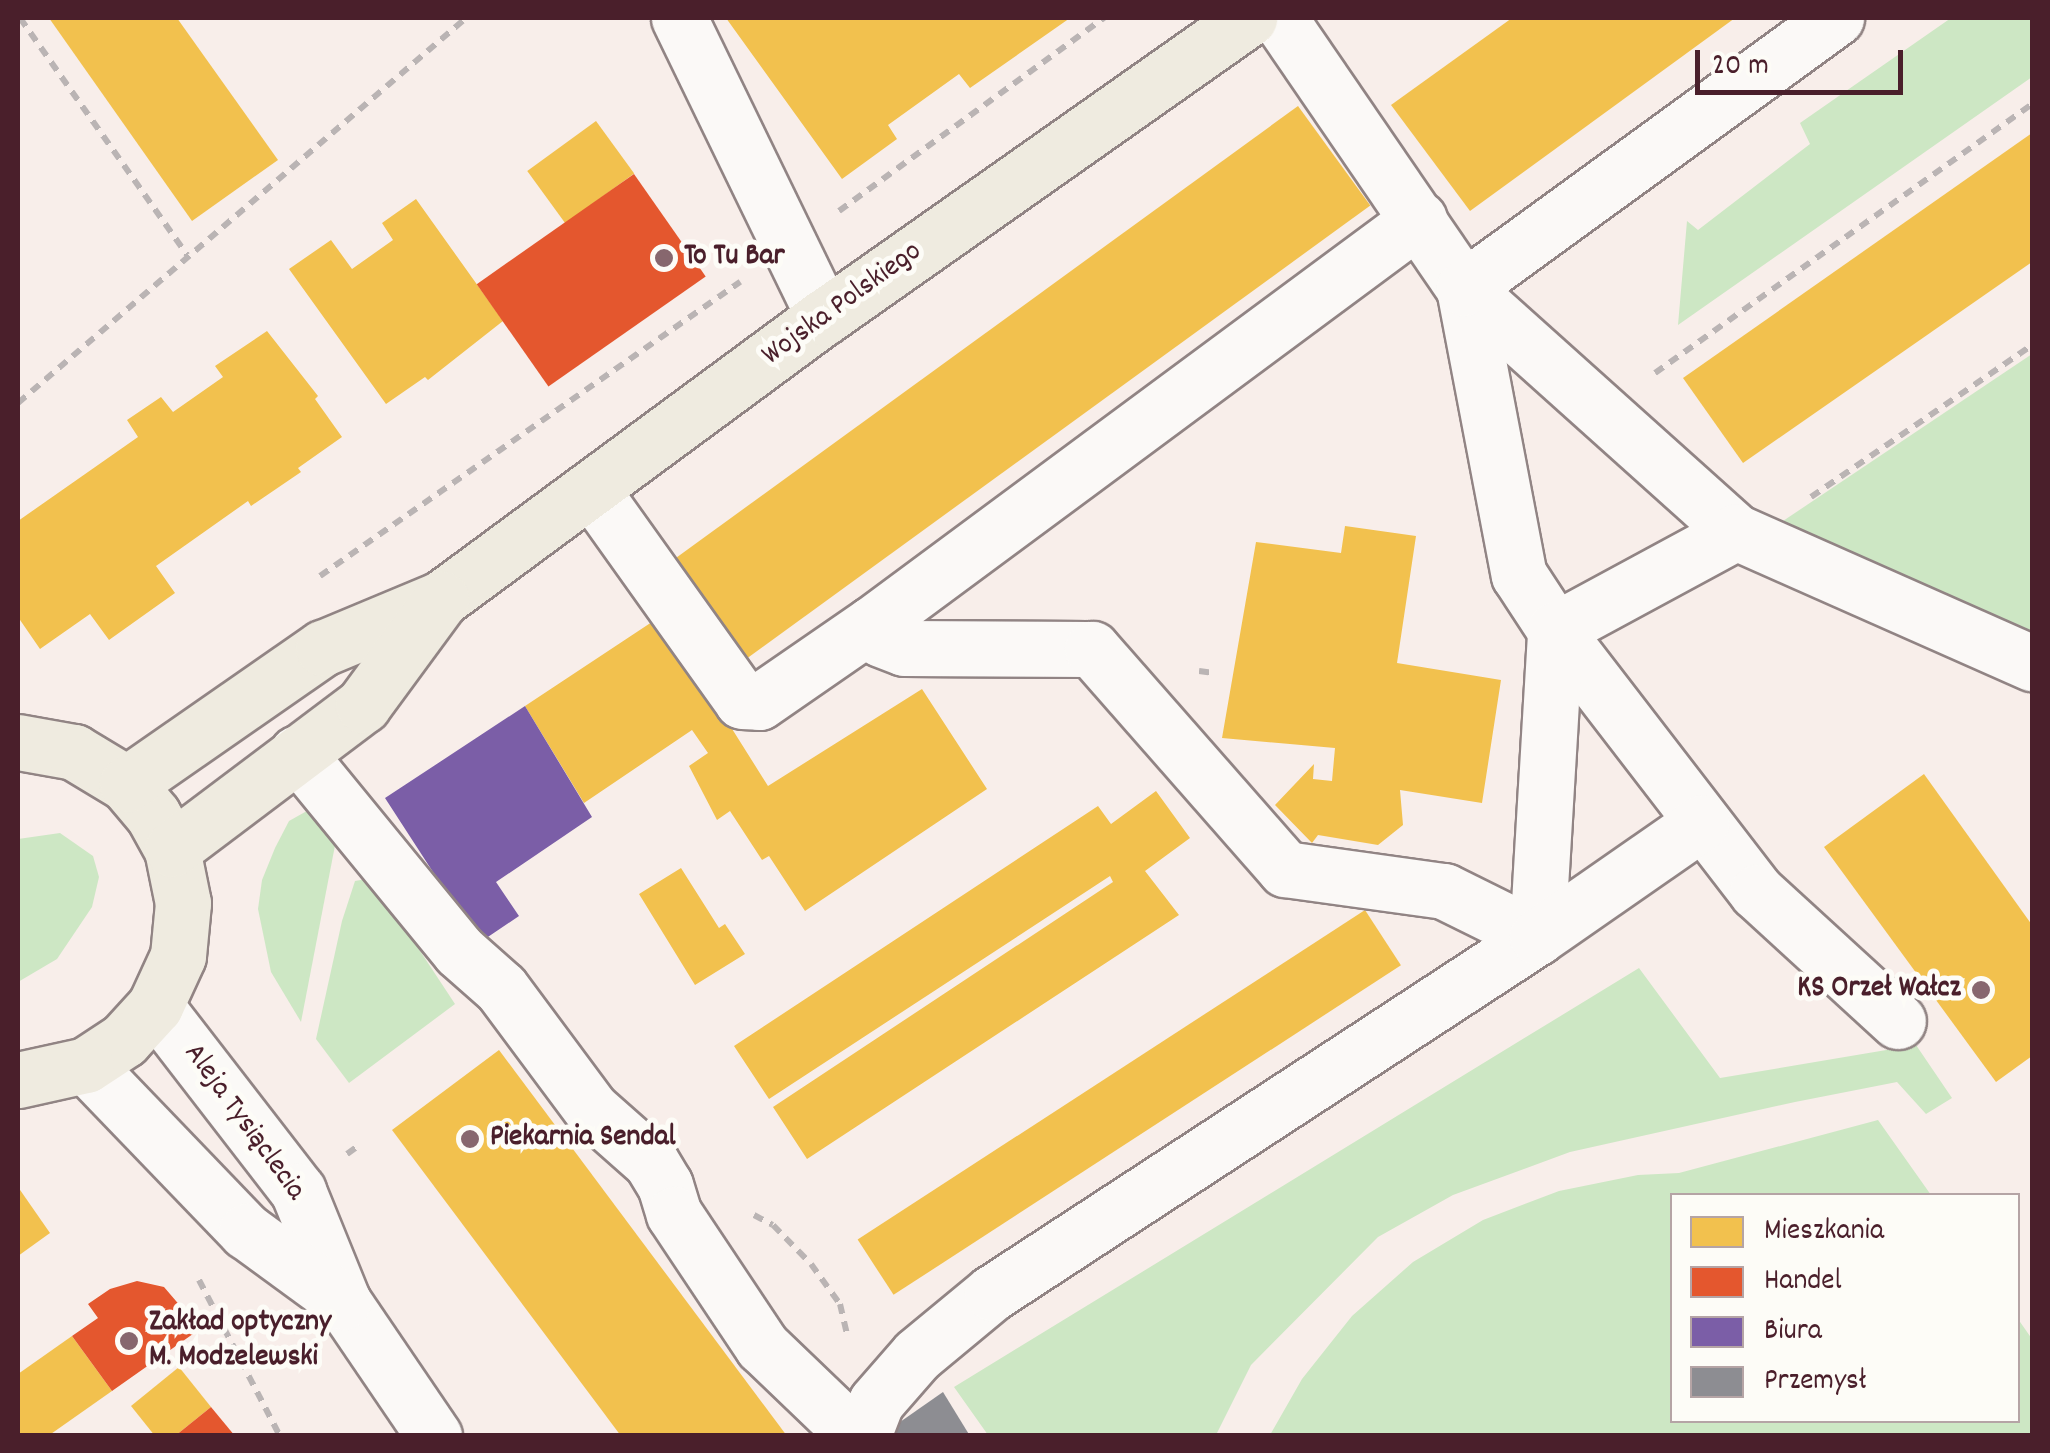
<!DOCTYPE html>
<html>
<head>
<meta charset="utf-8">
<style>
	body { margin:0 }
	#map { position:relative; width:2050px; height:1453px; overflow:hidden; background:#f8eeea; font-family:Dekko,sans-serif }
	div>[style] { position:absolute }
	.green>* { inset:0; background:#cde7c4 }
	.homes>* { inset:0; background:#f2c14e; transform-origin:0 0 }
	.shops>* { inset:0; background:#e4572e; transform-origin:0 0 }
	.offices>* { inset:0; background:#7b5ea7 }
	.industry>* { inset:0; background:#8d8d92 }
	.path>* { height:6px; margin-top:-3px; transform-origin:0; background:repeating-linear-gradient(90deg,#bab4b4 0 10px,transparent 0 18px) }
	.roads { filter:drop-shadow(2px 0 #918484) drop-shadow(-2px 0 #918484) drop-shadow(0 2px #918484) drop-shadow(0 -2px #918484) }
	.minor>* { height:55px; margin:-27.5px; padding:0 27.5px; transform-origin:27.5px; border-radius:27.5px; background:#fbf9f7 }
	.major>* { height:55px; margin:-27.5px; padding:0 27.5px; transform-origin:27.5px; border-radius:27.5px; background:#efebe0 }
	.dots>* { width:28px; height:28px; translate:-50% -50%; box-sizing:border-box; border:5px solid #fdfcf7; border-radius:50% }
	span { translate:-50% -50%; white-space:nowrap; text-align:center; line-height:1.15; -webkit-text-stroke:10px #fdfcf7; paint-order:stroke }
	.poi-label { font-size:30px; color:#4a1f2b; font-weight:700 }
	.left { translate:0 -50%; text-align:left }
	.right { translate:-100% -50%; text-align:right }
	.street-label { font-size:30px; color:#4a1f2b }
	.frame { position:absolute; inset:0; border:20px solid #4a1f2b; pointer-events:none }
	.legend { position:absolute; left:1670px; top:1193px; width:350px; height:230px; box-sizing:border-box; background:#fdfcf7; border:2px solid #b5a4a5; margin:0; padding:12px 18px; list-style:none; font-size:30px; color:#4a1f2b }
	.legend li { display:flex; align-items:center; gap:20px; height:50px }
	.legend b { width:50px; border:2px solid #b5a4a5 }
	.scale { position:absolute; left:1695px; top:50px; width:208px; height:45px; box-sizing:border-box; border:5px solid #4a1f2b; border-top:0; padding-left:12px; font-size:30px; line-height:35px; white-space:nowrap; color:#4a1f2b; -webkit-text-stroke:8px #fdfcf7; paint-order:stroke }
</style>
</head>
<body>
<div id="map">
	<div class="green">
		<div style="clip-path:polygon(1951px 18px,2032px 18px,2032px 77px,1678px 325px,1687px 221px,1698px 230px,1810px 144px,1800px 123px)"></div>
		<div style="clip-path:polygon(2032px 354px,2032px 634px,1789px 529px,1783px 521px)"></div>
		<div style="clip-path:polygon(314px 807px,337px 835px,301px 1022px,271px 972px,258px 909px,262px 880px,275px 848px,289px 821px)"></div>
		<div style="clip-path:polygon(60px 833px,93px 856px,99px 877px,92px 907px,57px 959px,18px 982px,18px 839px)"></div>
		<div style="clip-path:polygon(372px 878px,455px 1004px,349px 1083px,316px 1039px,342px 921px,355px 881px)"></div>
		<div style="clip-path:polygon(1639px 968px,1720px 1078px,1916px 1045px,1952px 1098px,1926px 1114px,1897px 1082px,1795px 1102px,1570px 1152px,1453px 1195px,1378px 1237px,1251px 1365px,1216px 1435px,988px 1435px,954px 1387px)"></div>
		<div style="clip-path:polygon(1878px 1120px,1931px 1195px,1672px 1196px,1672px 1420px,2018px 1420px,2018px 1319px,2032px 1339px,2032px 1435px,1270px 1435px,1302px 1379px,1352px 1316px,1413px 1262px,1483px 1220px,1559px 1191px,1638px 1175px,1679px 1173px)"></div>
	</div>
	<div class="homes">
		<div style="clip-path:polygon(49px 18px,177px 18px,278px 160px,192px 221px)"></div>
		<div style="clip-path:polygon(726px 18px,1070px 18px,970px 88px,959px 74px,888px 125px,897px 139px,842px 179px)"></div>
		<div style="clip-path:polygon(1512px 18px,1735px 18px,1470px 211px,1391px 105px)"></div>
		<div style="left:1298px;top:106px;width:123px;height:789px;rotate:54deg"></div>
		<div style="left:596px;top:121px;width:65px;height:85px;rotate:54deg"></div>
		<div style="clip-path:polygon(2032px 133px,2032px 262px,1743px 463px,1683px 378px)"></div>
		<div style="clip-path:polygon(416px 199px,503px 321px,428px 380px,425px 377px,386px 404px,289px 269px,331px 240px,352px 269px,393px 240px,382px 223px)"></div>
		<div style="clip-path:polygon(267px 331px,318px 396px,315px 399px,342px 437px,298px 468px,301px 472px,251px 506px,248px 501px,156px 566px,175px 593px,109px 640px,90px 614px,40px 649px,18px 617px,18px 521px,138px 437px,127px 420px,161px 397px,173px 412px,223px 377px,215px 366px)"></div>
		<div style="clip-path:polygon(1345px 526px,1416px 536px,1397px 663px,1501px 680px,1482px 803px,1400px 790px,1403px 825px,1378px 845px,1318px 835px,1312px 843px,1275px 805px,1314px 764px,1313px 779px,1332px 781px,1335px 748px,1222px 738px,1256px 542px,1341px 553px)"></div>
		<div style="clip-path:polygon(661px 616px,768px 786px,922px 689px,987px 789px,805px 911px,769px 856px,762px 860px,730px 811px,717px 820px,689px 766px,708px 753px,692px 730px,584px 803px,525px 706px)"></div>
		<div style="clip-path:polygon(1924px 774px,2032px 925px,2032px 1056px,1996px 1082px,1824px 847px)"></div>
		<div style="clip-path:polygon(1156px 791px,1190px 838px,1145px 871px,1179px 915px,807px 1159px,773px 1107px,1113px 882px,1110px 876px,769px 1099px,734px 1046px,1098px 806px,1111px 824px)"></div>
		<div style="clip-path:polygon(681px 868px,719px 928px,725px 924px,745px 954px,695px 985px,639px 894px)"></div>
		<div style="left:1365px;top:910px;width:66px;height:605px;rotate:57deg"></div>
		<div style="clip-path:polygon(499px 1050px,787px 1436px,621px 1436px,392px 1130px)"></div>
		<div style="clip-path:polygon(18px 1187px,50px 1233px,18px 1256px)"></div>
		<div style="clip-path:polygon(72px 1336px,112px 1391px,48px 1436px,18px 1436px,18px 1374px)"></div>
		<div style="clip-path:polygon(179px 1367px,211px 1407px,175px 1436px,155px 1436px,131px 1406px)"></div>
	</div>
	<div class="shops">
		<div style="left:634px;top:174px;width:125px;height:192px;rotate:55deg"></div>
		<div style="clip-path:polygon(137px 1281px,164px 1287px,200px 1329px,112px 1391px,72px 1336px,98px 1318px,88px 1304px,110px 1289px)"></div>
		<div style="clip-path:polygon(211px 1407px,235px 1436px,175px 1436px)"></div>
	</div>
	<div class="offices">
		<div style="clip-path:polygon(525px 706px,592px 817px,496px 882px,519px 916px,479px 943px,385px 798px)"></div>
	</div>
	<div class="industry">
		<div style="clip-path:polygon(943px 1392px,970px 1436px,894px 1436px,890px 1429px)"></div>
	</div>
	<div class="path">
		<div style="left:20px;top:18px;width:290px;rotate:54.8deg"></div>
		<div style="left:839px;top:211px;width:328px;rotate:-36.1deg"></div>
		<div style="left:1655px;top:373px;width:463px;rotate:-35.5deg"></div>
		<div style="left:18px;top:403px;width:591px;rotate:-40.67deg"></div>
		<div style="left:1811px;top:497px;width:268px;rotate:-34.5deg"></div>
		<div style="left:320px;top:576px;width:513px;rotate:-34.99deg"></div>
		<div style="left:1199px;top:671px;width:15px;rotate:8deg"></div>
		<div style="left:347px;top:1154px;width:14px;rotate:-36deg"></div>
		<div style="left:754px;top:1215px;width:21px;rotate:28deg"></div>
		<div style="left:773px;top:1225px;width:54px;rotate:45.7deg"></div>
		<div style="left:811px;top:1264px;width:49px;rotate:54.1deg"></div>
		<div style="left:840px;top:1304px;width:32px;rotate:77deg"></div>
		<div style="left:199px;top:1280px;width:176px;rotate:62.6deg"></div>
	</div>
	<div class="roads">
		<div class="minor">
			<div style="left:679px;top:18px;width:332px;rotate:64.1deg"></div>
			<div style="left:1279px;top:18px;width:327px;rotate:55.6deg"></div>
			<div style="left:1464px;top:288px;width:365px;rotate:41.9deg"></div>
			<div style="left:1736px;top:532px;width:324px;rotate:23.9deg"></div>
			<div style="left:1419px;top:219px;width:681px;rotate:143.48deg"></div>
			<div style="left:872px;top:624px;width:17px;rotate:59deg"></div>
			<div style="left:881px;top:639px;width:25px;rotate:21deg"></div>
			<div style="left:904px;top:648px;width:188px;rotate:0.3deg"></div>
			<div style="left:1092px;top:649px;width:293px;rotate:48.7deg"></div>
			<div style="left:1285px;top:869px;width:161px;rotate:7.9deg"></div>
			<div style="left:1444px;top:891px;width:104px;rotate:26.3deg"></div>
			<div style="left:1464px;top:288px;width:292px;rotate:79.2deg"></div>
			<div style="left:1519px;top:575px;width:66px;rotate:56.8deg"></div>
			<div style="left:1555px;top:630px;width:331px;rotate:52.4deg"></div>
			<div style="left:1757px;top:892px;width:191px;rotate:42.5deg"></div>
			<div style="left:1464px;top:288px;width:460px;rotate:-36deg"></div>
			<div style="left:591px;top:489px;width:260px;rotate:54.5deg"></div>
			<div style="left:742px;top:701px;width:17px;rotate:3deg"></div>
			<div style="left:759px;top:702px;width:137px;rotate:-34.6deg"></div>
			<div style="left:1555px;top:630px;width:206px;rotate:-28.4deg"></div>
			<div style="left:297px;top:753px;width:256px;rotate:50.7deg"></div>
			<div style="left:459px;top:951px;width:56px;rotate:41.4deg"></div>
			<div style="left:501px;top:988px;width:151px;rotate:53.4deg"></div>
			<div style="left:591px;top:1109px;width:80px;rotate:41.5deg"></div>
			<div style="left:651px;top:1162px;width:27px;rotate:59deg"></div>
			<div style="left:665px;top:1185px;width:30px;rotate:73deg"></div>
			<div style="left:674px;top:1214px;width:159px;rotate:56.3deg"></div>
			<div style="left:762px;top:1346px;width:130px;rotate:43.8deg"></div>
			<div style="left:1537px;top:937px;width:308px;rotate:-86.6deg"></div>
			<div style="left:155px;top:1006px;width:234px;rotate:52.3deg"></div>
			<div style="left:298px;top:1191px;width:120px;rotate:67.9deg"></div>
			<div style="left:343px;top:1302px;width:162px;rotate:55.8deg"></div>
			<div style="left:86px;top:1065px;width:231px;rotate:46.1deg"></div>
			<div style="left:246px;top:1231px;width:120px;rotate:36.2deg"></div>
			<div style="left:863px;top:1436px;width:36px;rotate:-69deg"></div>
			<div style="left:876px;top:1402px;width:62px;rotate:-48.9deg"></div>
			<div style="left:917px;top:1355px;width:97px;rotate:-39.6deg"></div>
			<div style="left:992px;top:1293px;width:651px;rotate:-33.15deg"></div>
			<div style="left:1537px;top:937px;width:200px;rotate:-34.8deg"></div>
		</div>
		<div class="major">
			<div style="left:18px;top:742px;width:57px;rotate:10.1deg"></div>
			<div style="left:74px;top:752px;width:62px;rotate:31.1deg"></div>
			<div style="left:127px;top:784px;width:40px;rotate:50deg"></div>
			<div style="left:153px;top:815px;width:39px;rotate:61deg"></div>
			<div style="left:172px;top:849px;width:55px;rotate:78.5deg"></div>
			<div style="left:183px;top:903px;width:53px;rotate:95.4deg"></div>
			<div style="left:178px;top:956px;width:55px;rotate:114.7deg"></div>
			<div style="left:155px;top:1006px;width:46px;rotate:132.4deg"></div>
			<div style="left:124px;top:1040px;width:45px;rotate:146.7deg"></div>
			<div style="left:86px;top:1065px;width:70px;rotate:167.6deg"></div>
			<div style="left:127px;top:784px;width:239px;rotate:-34.8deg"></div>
			<div style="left:323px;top:648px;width:128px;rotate:-22.6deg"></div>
			<div style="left:441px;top:599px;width:476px;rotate:-36.4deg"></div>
			<div style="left:824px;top:317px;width:520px;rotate:-35.13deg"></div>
			<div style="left:172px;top:849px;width:239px;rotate:-37deg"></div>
			<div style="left:363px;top:705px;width:132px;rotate:-53.7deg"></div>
		</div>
	</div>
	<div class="dots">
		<div style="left:664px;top:258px;background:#87676e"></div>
		<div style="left:1981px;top:990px;background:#87676e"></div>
		<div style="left:470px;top:1139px;background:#87676e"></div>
		<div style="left:129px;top:1341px;background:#87676e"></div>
	</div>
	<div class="poi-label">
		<span class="left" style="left:684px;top:258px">To Tu Bar</span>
		<span class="right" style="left:1961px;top:990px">KS Orzeł Wałcz</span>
		<span class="left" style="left:490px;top:1139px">Piekarnia Sendal</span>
		<span class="left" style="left:149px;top:1341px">Zakład optyczny<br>M. Modzelewski</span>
	</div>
	<div class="street-label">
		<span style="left:843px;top:305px;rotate:-36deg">Wojska Polskiego</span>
		<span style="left:243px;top:1123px;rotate:54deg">Aleja Tysiąclecia</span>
	</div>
	<div class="frame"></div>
	<ul class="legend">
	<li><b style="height:28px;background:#f2c14e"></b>Mieszkania</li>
	<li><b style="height:28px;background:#e4572e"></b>Handel</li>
	<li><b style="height:28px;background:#7b5ea7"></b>Biura</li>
	<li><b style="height:28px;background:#8d8d92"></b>Przemysł</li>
	</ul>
	<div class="scale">20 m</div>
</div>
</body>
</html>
